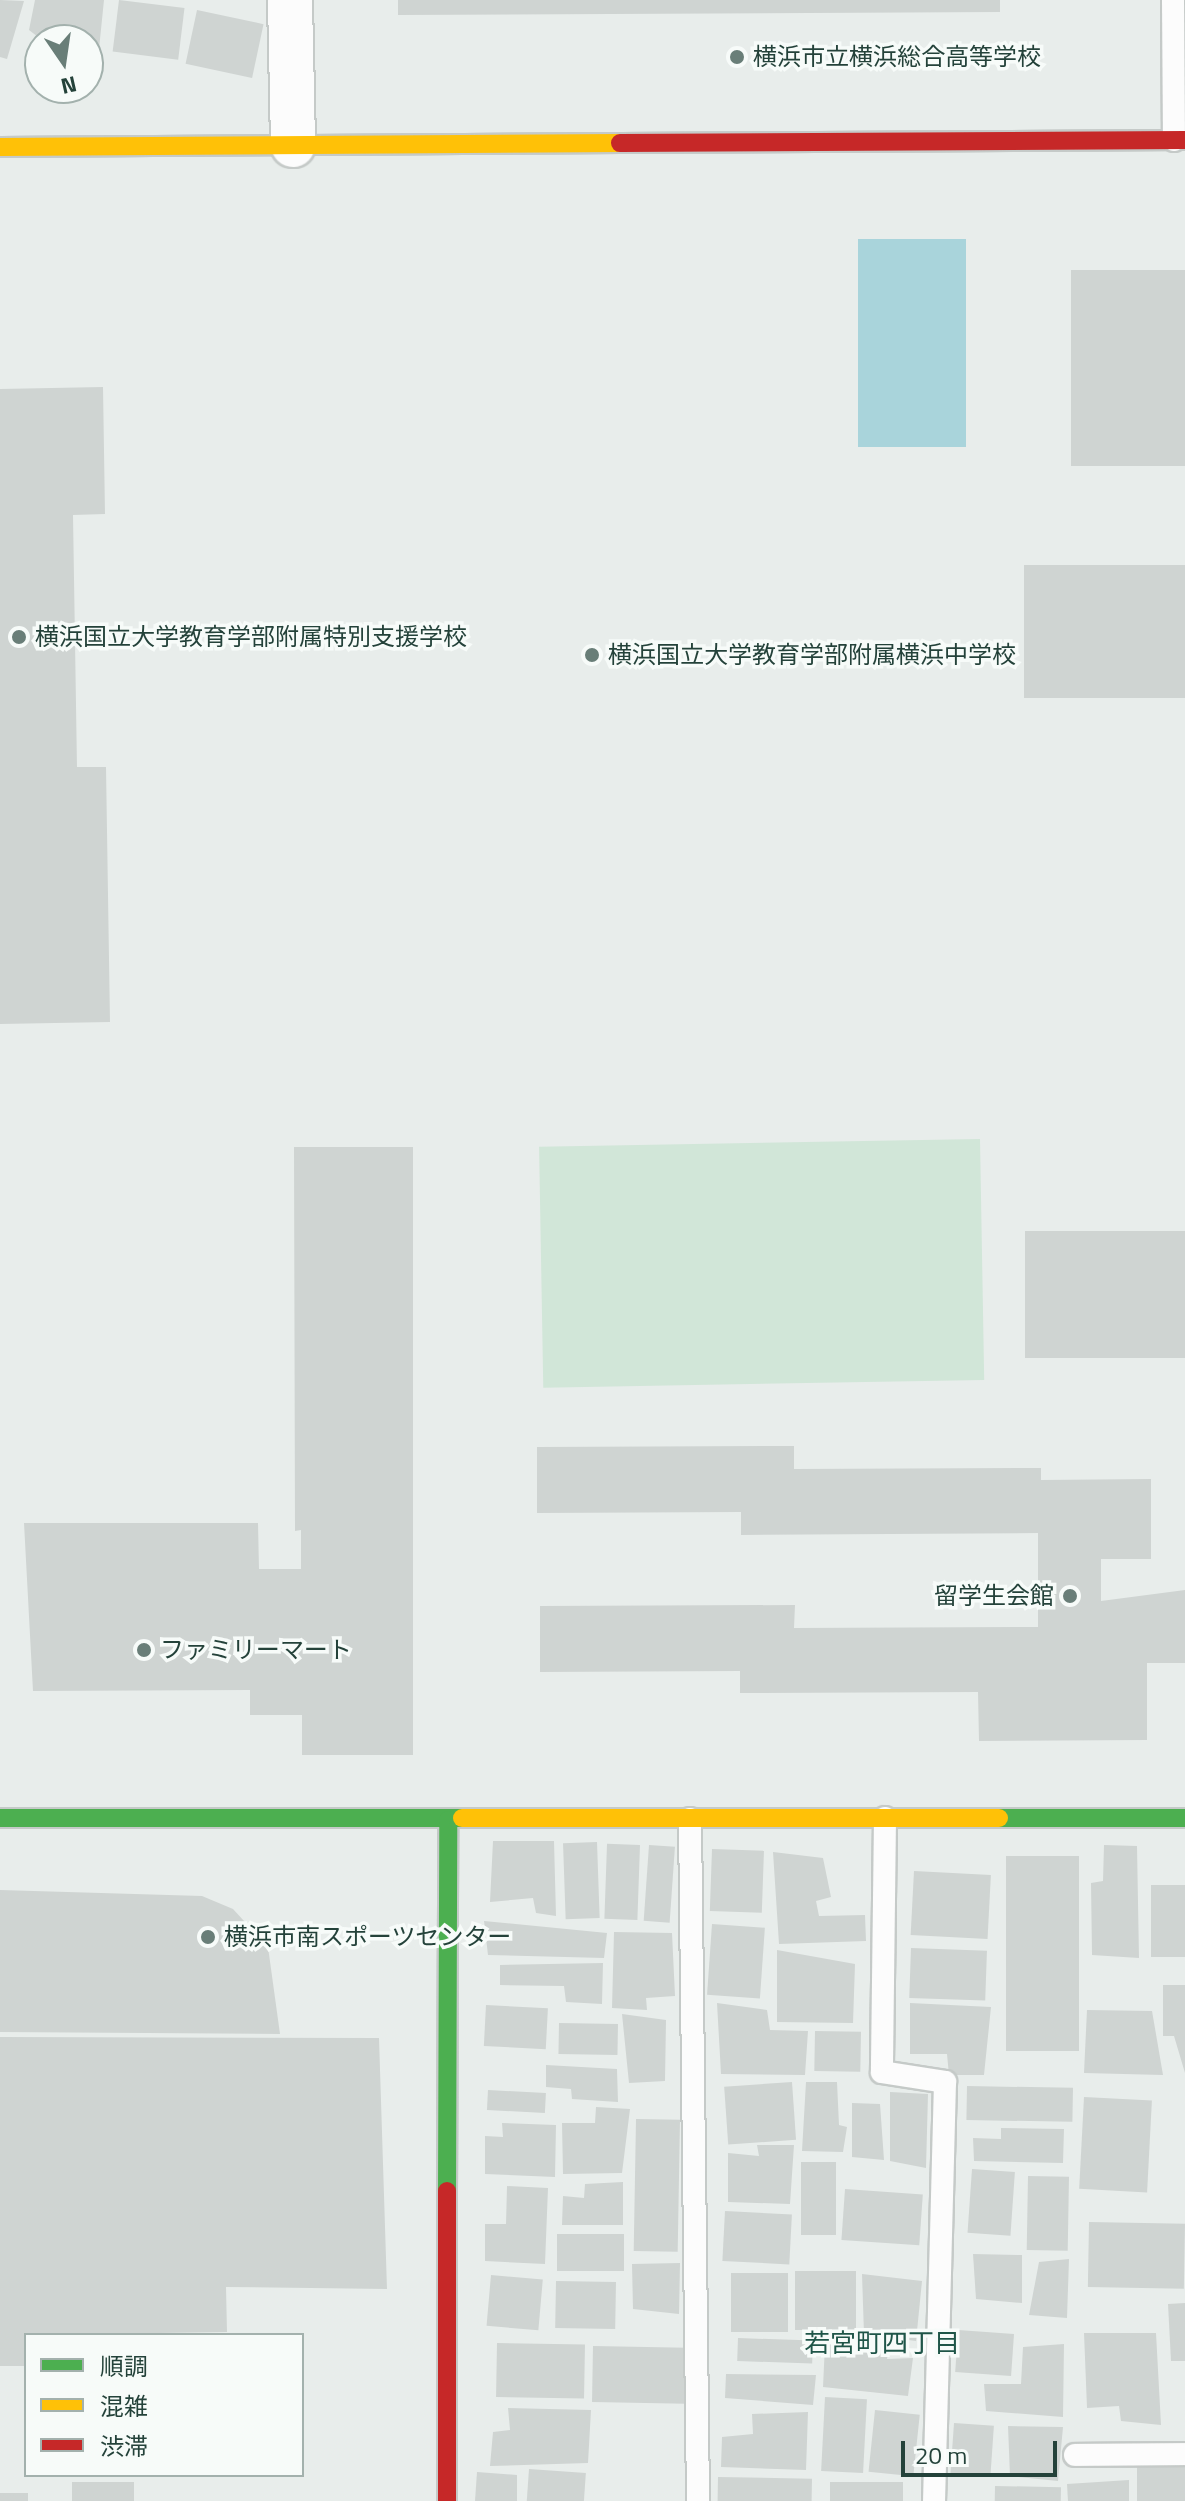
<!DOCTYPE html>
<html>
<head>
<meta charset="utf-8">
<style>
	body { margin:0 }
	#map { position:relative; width:1185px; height:2501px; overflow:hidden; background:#e8edeb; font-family:"Titillium Web","Noto Sans JP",sans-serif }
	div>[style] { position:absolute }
	.green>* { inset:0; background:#d1e6d8; transform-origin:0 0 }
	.water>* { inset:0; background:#a9d4db; transform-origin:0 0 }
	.building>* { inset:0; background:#cfd4d2; transform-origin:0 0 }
	.roads { filter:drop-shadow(2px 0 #c5cac8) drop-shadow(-2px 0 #c5cac8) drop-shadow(0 2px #c5cac8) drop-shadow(0 -2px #c5cac8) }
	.lane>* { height:22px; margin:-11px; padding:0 11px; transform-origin:11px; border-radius:11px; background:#fcfcfc }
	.street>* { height:44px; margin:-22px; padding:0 22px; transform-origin:22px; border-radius:22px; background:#fcfcfc }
	.fast>* { height:18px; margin:-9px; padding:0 9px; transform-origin:9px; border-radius:9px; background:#4caf50 }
	.slow>* { height:18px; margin:-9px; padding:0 9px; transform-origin:9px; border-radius:9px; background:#ffc107 }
	.jam>* { height:18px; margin:-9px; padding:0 9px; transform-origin:9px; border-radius:9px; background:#c62828 }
	.dots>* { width:22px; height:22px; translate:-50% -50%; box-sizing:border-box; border:4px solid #f7fbf9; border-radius:50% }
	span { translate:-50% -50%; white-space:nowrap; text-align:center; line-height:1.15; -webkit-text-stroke:7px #f7fbf9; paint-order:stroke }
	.poi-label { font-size:24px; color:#24423a }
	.left { translate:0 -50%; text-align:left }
	.right { translate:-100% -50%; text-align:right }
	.neighbourhood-label { font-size:26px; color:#1f5548 }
	.legend { position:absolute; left:24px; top:2333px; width:280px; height:144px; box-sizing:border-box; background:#f7fbf9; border:2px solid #a3b1ad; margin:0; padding:10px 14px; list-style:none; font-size:24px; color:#24423a }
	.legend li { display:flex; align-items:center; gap:16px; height:40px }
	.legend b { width:40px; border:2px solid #a3b1ad }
	.north { position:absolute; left:24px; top:24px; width:80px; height:80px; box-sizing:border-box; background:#f7fbf9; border:2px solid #a3b1ad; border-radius:50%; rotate:167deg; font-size:22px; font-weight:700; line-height:32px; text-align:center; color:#24423a }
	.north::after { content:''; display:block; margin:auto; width:28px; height:36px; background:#697e78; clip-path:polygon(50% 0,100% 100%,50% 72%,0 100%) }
	.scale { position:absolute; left:901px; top:2441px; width:156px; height:36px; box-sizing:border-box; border:4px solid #24423a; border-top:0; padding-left:10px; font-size:24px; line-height:28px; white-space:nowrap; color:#24423a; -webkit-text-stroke:6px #f7fbf9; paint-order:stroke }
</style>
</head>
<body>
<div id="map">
	<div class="green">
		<div style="left:980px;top:1139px;width:241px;height:441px;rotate:89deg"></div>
	</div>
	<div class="water">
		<div style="left:858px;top:239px;width:108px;height:208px"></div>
	</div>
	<div class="building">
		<div style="clip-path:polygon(0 0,24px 1px,7px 59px,0 57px)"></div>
		<div style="clip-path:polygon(35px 0,104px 0,99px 49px,88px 48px,88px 40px,42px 40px,29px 30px)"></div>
		<div style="left:119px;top:0;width:66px;height:52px;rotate:7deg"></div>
		<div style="clip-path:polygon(398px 0,1000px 0,1000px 12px,398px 15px)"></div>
		<div style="left:197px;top:10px;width:68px;height:55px;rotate:12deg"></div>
		<div style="left:1185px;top:270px;width:196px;height:114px;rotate:90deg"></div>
		<div style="clip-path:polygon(103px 387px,105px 514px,73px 515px,77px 767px,106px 767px,110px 1022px,0 1024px,0 389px)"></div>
		<div style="left:1185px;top:565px;width:133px;height:161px;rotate:90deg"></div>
		<div style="clip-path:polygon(294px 1147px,413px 1147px,413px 1755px,302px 1755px,302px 1715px,250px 1715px,250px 1690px,33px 1691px,24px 1523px,258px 1523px,259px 1569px,301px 1569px,301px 1530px,295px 1531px)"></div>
		<div style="left:1185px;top:1231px;width:127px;height:160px;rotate:90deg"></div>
		<div style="clip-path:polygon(794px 1446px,794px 1469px,1041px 1468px,1041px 1480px,1151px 1479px,1151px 1559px,1101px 1559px,1101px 1601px,1185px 1590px,1185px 1663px,1147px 1663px,1147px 1740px,979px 1741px,978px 1692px,740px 1693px,740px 1671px,540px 1672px,540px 1606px,795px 1605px,794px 1628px,1038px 1627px,1038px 1533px,741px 1535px,741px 1512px,537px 1513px,537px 1447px)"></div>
		<div style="clip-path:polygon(493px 1841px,554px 1841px,556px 1916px,536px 1913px,533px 1898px,490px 1902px)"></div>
		<div style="left:597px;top:1842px;width:76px;height:34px;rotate:88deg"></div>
		<div style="left:640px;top:1845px;width:75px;height:33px;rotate:92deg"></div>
		<div style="left:649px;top:1845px;width:26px;height:76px;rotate:4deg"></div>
		<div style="clip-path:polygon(1104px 1845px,1137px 1846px,1139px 1958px,1092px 1955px,1091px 1883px,1103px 1881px)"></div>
		<div style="left:712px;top:1849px;width:52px;height:62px;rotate:2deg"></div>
		<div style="clip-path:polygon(773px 1852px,823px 1858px,831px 1897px,816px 1901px,819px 1916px,865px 1915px,866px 1941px,779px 1944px)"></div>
		<div style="left:1006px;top:1856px;width:73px;height:195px"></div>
		<div style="left:914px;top:1871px;width:77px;height:64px;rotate:3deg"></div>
		<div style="left:1185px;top:1885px;width:72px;height:34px;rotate:90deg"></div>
		<div style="clip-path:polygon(0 1890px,202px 1896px,233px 1909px,268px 1947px,280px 2034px,0 2032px)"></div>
		<div style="clip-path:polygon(484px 1921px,607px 1933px,604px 1958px,488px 1955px)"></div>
		<div style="left:712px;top:1924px;width:53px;height:71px;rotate:4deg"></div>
		<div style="clip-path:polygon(614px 1932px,672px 1933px,675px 1996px,646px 1998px,647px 2010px,612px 2008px)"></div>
		<div style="left:911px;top:1948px;width:76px;height:50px;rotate:2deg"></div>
		<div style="clip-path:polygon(777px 1950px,855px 1964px,853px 2023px,777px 2022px)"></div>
		<div style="clip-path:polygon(603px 1963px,602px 2004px,566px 2002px,564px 1986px,500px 1985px,500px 1965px)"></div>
		<div style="clip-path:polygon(1163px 1985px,1185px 1985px,1185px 2073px,1174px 2036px,1163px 2036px)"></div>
		<div style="clip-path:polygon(717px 2003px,767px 2010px,770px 2030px,808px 2031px,805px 2075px,721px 2074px)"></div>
		<div style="clip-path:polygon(910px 2003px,991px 2007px,984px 2075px,949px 2075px,947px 2054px,910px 2054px)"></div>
		<div style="left:486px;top:2005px;width:62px;height:41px;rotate:3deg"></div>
		<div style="clip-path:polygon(1087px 2010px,1152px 2011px,1163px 2075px,1084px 2073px)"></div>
		<div style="clip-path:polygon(622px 2014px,666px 2020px,665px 2081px,629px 2083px)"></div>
		<div style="left:559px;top:2023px;width:59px;height:31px;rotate:1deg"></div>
		<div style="left:815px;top:2031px;width:46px;height:40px;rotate:1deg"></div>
		<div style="clip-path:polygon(0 2037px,379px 2038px,387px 2289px,226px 2287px,227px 2332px,26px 2335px,26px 2366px,0 2366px)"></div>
		<div style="clip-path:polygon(546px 2065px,617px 2069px,618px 2102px,572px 2099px,571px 2089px,546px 2087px)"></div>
		<div style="left:792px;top:2082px;width:58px;height:68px;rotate:86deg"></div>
		<div style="clip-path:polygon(806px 2082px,837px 2082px,839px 2125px,847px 2127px,843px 2152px,802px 2151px)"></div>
		<div style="left:967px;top:2086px;width:106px;height:34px;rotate:1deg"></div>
		<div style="left:488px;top:2090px;width:58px;height:20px;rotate:3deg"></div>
		<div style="clip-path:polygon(890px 2092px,928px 2094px,926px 2168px,890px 2161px)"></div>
		<div style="left:1084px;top:2097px;width:68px;height:92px;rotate:3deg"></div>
		<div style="clip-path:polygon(852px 2103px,880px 2104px,884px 2160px,852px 2157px)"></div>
		<div style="clip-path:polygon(596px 2107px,630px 2109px,622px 2173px,563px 2174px,562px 2123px,595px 2123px)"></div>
		<div style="left:636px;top:2119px;width:44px;height:132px;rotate:1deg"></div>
		<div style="clip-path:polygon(502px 2123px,556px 2125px,555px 2177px,485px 2174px,485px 2136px,503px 2137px)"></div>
		<div style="clip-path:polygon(1001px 2128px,1064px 2129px,1063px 2163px,974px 2161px,973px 2138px,1001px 2139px)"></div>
		<div style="clip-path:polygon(757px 2145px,794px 2145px,790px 2204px,728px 2202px,728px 2153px,759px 2156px)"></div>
		<div style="left:801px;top:2162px;width:35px;height:73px"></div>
		<div style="left:972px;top:2169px;width:43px;height:64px;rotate:4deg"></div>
		<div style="left:1028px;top:2176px;width:41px;height:74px;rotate:1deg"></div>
		<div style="clip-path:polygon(623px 2182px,623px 2225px,562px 2225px,563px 2196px,584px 2198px,585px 2184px)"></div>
		<div style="clip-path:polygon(507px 2186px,548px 2188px,545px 2264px,485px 2261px,485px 2224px,506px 2224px)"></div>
		<div style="left:845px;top:2189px;width:78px;height:51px;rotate:4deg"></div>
		<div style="left:725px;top:2211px;width:67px;height:50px;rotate:3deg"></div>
		<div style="left:1089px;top:2222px;width:96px;height:65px;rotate:1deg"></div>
		<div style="left:557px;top:2234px;width:67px;height:37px"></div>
		<div style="clip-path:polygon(973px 2254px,1022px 2255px,1022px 2303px,976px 2299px)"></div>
		<div style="clip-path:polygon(1069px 2259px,1067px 2318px,1029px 2315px,1039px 2262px)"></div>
		<div style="clip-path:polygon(680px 2263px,679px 2314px,633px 2309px,632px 2264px)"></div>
		<div style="left:795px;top:2271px;width:61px;height:59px"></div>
		<div style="left:731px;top:2273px;width:57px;height:59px"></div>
		<div style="clip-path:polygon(862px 2274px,922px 2281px,916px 2341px,864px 2334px)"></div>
		<div style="left:491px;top:2275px;width:52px;height:51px;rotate:5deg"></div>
		<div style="left:556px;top:2281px;width:60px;height:47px;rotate:1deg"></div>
		<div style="clip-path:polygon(1185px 2303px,1185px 2361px,1171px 2361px,1168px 2304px)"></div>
		<div style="clip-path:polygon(1084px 2333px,1156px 2333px,1161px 2425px,1121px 2421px,1119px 2406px,1087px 2408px)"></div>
		<div style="left:1014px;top:2334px;width:42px;height:56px;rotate:94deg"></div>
		<div style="left:738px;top:2338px;width:75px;height:23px;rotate:2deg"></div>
		<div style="left:497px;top:2343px;width:88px;height:54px;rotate:1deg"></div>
		<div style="clip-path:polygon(825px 2344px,889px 2347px,887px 2359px,913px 2358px,908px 2396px,823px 2387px)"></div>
		<div style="clip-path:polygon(1064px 2344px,1063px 2417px,986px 2411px,984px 2384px,1021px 2384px,1023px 2347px)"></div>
		<div style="left:593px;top:2346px;width:94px;height:56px;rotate:1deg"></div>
		<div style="clip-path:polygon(726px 2374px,816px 2375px,813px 2405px,725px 2398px)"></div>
		<div style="left:825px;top:2397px;width:42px;height:74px;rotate:3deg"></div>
		<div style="clip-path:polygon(508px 2408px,591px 2410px,588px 2463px,490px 2466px,493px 2432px,510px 2430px)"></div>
		<div style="left:875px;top:2410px;width:45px;height:62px;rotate:6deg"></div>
		<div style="clip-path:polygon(808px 2412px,806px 2470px,721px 2467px,722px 2437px,753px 2434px,752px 2414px)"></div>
		<div style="left:954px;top:2423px;width:40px;height:51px;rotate:4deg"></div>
		<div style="clip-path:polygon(1008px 2426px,1063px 2427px,1058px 2481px,1010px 2476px)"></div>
		<div style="left:1185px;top:2467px;width:34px;height:48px;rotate:90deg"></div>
		<div style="left:529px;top:2469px;width:57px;height:32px;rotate:4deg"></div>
		<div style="clip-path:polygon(477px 2472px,517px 2475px,517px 2501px,475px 2501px)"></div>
		<div style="left:718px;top:2477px;width:94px;height:24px;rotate:1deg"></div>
		<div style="clip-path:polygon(1129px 2480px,1129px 2501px,1068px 2501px,1067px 2484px)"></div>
		<div style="left:134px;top:2482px;width:19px;height:62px;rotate:90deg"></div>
		<div style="left:830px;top:2482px;width:73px;height:19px"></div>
		<div style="left:995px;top:2486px;width:66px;height:15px;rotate:1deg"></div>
		<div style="left:0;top:2493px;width:28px;height:8px"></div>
	</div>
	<div class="roads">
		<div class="lane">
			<div style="left:1173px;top:0;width:140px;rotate:89.6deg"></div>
			<div style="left:885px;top:1818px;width:254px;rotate:90.7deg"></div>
			<div style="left:882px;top:2072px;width:64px;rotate:9deg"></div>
			<div style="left:945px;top:2082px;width:419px;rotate:91.5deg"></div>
			<div style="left:690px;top:1819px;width:682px;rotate:89.33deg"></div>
			<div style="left:1075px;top:2455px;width:110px;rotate:-0.5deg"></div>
		</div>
		<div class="street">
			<div style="left:290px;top:0;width:145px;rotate:88.8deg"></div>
		</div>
		<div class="fast">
			<div style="left:0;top:1818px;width:462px"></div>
			<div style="left:999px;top:1818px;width:186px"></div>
			<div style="left:447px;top:2191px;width:371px;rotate:-89.8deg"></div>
		</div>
		<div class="slow">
			<div style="left:0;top:147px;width:620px;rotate:-0.37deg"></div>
			<div style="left:462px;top:1818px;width:537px"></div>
		</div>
		<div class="jam">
			<div style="left:620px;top:143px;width:565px;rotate:-0.3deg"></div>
			<div style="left:447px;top:2501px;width:310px;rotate:-90deg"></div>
		</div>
	</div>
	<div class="dots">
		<div style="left:737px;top:57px;background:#697e78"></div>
		<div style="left:19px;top:637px;background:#697e78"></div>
		<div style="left:592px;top:655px;background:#697e78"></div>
		<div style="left:1070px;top:1596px;background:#697e78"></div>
		<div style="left:144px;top:1650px;background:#697e78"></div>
		<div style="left:208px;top:1937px;background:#697e78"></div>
	</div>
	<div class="poi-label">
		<span class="left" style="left:753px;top:57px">横浜市立横浜総合高等学校</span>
		<span class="left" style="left:35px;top:637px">横浜国立大学教育学部附属特別支援学校</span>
		<span class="left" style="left:608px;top:655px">横浜国立大学教育学部附属横浜中学校</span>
		<span class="right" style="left:1054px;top:1596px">留学生会館</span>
		<span class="left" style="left:160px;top:1650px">ファミリーマート</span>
		<span class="left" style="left:224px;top:1937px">横浜市南スポーツセンター</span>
	</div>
	<div class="neighbourhood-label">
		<span style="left:882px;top:2343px">若宮町四丁目</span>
	</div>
	<ul class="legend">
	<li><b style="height:10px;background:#4caf50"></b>順調</li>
	<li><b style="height:10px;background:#ffc107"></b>混雑</li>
	<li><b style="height:10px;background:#c62828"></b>渋滞</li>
	</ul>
	<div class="north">N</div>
	<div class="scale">20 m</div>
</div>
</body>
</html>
